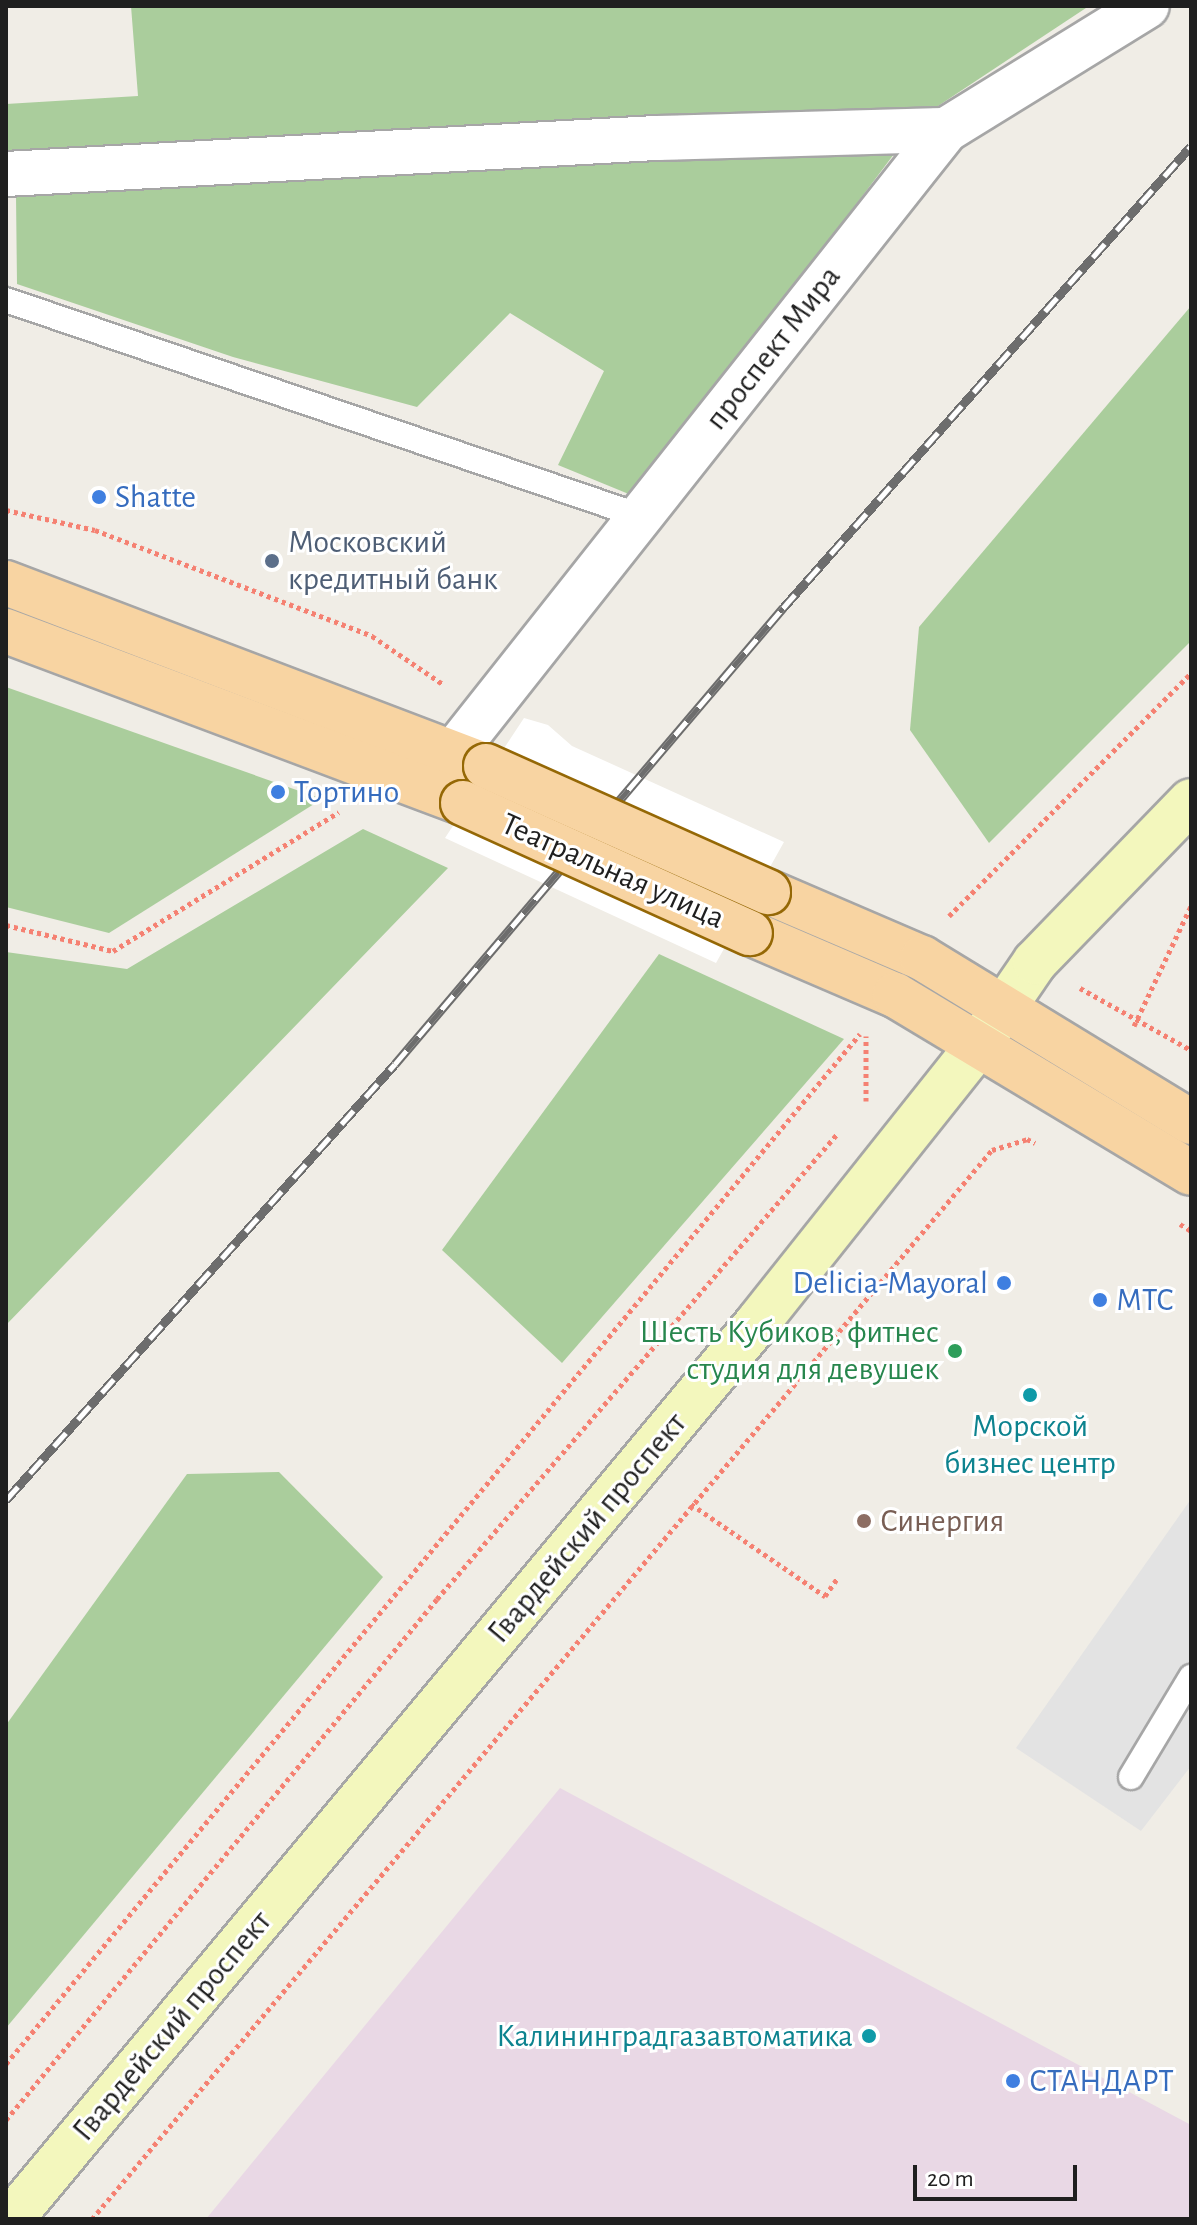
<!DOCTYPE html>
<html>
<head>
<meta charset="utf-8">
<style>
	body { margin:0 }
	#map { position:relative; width:1197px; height:2225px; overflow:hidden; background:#f0ede6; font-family:"Alegreya Sans",sans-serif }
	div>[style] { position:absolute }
	.industrial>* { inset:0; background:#e9d8e5 }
	.forest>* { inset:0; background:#aacd9c }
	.parking>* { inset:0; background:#e3e3e3 }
	.pier>* { inset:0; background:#fff }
	.path>* { height:5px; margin-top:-2.5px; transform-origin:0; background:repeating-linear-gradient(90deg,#f58172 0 4px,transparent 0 8px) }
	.roads { filter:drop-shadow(2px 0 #a6a6a6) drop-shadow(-2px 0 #a6a6a6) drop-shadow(0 2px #a6a6a6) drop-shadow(0 -2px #a6a6a6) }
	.service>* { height:24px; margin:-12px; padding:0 12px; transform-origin:12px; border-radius:12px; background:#fff }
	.minor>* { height:44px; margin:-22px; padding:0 22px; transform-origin:22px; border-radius:22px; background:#fff }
	.tertiary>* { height:44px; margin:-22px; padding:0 22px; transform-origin:22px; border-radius:22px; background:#fff }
	.secondary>* { height:44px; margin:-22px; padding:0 22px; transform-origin:22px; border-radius:22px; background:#f3f7bd }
	.primary>* { height:44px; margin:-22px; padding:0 22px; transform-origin:22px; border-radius:22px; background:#f8d4a2 }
	.rail>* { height:9px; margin-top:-4.5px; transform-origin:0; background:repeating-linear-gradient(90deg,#fff 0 18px,#6d6d6d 0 36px); box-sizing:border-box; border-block:2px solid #6d6d6d }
	.bridges { filter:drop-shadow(2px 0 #956806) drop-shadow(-2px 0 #956806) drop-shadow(0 2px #956806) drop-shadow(0 -2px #956806) }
	.primary-bridge>* { height:44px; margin:-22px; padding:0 22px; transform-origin:22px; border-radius:22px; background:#f8d4a2 }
	.dots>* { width:22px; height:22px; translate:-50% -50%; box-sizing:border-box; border:4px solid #fff; border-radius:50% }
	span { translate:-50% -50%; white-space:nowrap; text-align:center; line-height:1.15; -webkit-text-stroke:6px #fff; paint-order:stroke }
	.street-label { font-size:32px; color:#1f1f1f }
	.shop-label { font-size:32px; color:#366cbe }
	.left { translate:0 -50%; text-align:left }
	.right { translate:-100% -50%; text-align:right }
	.service-label { font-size:32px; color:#4e5e75 }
	.leisure-label { font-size:32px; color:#27864d }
	.culture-label { font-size:32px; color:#0d838f }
	.education-label { font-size:32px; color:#785e54 }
	.frame { position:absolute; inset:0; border:8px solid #1f1f1f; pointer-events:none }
	.scale { position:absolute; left:913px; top:2165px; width:164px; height:36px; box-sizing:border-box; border:4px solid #1f1f1f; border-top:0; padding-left:10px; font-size:24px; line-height:28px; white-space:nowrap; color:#1f1f1f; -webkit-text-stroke:6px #fff; paint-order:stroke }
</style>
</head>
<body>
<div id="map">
	<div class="industrial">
		<div style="clip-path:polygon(560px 1788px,1191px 2125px,1191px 2219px,206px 2219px)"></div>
	</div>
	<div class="forest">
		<div style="clip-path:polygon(131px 6px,1089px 6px,938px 106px,6px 153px,6px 104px,138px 96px)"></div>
		<div style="clip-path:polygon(900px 146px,636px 497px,558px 465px,604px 371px,510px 313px,417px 407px,233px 357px,17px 284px,16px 196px,634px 156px)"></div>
		<div style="clip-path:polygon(1191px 306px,1191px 641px,989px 843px,910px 730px,919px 627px)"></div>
		<div style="clip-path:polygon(6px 687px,322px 799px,109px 933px,6px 907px)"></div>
		<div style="clip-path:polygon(363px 829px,448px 868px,6px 1325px,6px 952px,127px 969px)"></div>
		<div style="clip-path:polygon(659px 954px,844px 1039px,562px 1363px,442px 1250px)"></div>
		<div style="clip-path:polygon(279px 1472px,383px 1577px,6px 2028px,6px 1725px,187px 1474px)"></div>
	</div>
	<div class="parking">
		<div style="clip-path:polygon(1191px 1499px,1191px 1766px,1141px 1831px,1016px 1748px)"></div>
	</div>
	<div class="pier">
		<div style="clip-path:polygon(524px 718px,548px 725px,572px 746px,784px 842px,716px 963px,445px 838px)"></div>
	</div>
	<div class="path">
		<div style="left:6px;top:510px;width:91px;rotate:12.7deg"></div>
		<div style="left:95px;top:530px;width:297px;rotate:20.9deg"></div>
		<div style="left:372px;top:636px;width:87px;rotate:34.2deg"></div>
		<div style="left:949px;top:916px;width:343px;rotate:-45.1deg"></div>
		<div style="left:6px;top:925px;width:110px;rotate:13.7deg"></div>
		<div style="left:113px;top:951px;width:265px;rotate:-31.6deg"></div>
		<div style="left:1080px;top:988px;width:127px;rotate:29.2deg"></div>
		<div style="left:1134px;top:1026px;width:133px;rotate:-64.6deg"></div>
		<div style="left:866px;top:1101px;width:65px;rotate:-90deg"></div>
		<div style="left:1180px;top:1224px;width:13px;rotate:32deg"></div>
		<div style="left:691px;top:1504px;width:163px;rotate:34.5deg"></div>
		<div style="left:825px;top:1596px;width:21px;rotate:-55deg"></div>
		<div style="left:6px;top:2064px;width:1338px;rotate:-50.34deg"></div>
		<div style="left:6px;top:2120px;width:676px;rotate:-50.4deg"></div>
		<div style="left:437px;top:1599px;width:615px;rotate:-49.29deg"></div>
		<div style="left:92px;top:2219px;width:1397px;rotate:-49.91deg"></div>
		<div style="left:992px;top:1150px;width:37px;rotate:-17deg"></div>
		<div style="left:1027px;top:1139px;width:9px;rotate:27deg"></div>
	</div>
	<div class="roads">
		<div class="service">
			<div style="left:6px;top:300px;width:670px;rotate:18.81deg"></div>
			<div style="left:1131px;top:1777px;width:117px;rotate:-59deg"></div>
		</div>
		<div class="minor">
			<div style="left:6px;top:174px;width:652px;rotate:-3.17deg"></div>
			<div style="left:657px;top:138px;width:289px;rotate:-1.6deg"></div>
		</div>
		<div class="tertiary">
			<div style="left:454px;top:752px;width:793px;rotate:-51.66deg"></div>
			<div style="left:946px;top:130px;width:236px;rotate:-31.7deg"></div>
		</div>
		<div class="secondary">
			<div style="left:11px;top:2219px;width:1167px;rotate:-50.21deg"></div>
			<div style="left:758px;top:1322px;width:355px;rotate:-51.5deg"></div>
			<div style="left:979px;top:1044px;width:99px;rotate:-55.7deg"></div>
			<div style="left:1035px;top:962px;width:224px;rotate:-45.9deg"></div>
		</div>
		<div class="primary">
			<div style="left:6px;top:583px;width:514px;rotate:20.87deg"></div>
			<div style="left:6px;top:631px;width:488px;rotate:20.6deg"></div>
			<div style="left:768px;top:892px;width:168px;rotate:23.2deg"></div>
			<div style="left:922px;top:958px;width:315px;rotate:31.4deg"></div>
			<div style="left:750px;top:933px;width:158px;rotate:23.2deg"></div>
			<div style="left:895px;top:995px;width:345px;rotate:31deg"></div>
		</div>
	</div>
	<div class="rail">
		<div style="left:6px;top:1500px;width:584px;rotate:-48.26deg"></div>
		<div style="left:395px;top:1064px;width:599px;rotate:-49.61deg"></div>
		<div style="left:783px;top:608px;width:616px;rotate:-48.55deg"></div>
	</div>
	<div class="bridges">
		<div class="primary-bridge">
			<div style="left:486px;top:766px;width:309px;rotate:24.1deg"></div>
			<div style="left:463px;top:803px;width:315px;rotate:24.4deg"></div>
		</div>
	</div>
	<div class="dots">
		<div style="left:99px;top:497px;background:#3f7fe0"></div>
		<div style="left:272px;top:561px;background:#5c6f8a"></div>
		<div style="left:278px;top:792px;background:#3f7fe0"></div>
		<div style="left:1004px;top:1283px;background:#3f7fe0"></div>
		<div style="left:1100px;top:1300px;background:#3f7fe0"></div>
		<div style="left:955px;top:1351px;background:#2e9e5b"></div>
		<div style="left:1030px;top:1395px;background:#0f9aa8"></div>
		<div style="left:864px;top:1521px;background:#8d6e63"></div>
		<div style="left:869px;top:2036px;background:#0f9aa8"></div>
		<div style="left:1013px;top:2081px;background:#3f7fe0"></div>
	</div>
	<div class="street-label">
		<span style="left:773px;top:348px;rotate:-52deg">проспект Мира</span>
		<span style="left:613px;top:871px;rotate:24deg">Театральная улица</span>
		<span style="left:587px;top:1528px;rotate:-50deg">Гвардейский проспект</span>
		<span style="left:172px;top:2026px;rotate:-50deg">Гвардейский проспект</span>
	</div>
	<div class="shop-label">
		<span class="left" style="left:115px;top:497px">Shatte</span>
		<span class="left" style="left:294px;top:792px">Тортино</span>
		<span class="right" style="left:988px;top:1283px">Delicia-Mayoral</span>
		<span class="left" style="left:1116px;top:1300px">МТС</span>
		<span class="left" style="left:1029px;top:2081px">СТАНДАРТ</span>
	</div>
	<div class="service-label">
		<span class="left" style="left:288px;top:561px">Московский<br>кредитный банк</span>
	</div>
	<div class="leisure-label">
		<span class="right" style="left:939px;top:1351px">Шесть Кубиков, фитнес<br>студия для девушек</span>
	</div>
	<div class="culture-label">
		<span style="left:1030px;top:1445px">Морской<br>бизнес центр</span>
		<span class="right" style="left:853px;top:2036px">Калининградгазавтоматика</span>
	</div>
	<div class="education-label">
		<span class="left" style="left:880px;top:1521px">Синергия</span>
	</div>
	<div class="frame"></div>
	<div class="scale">20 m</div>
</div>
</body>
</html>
